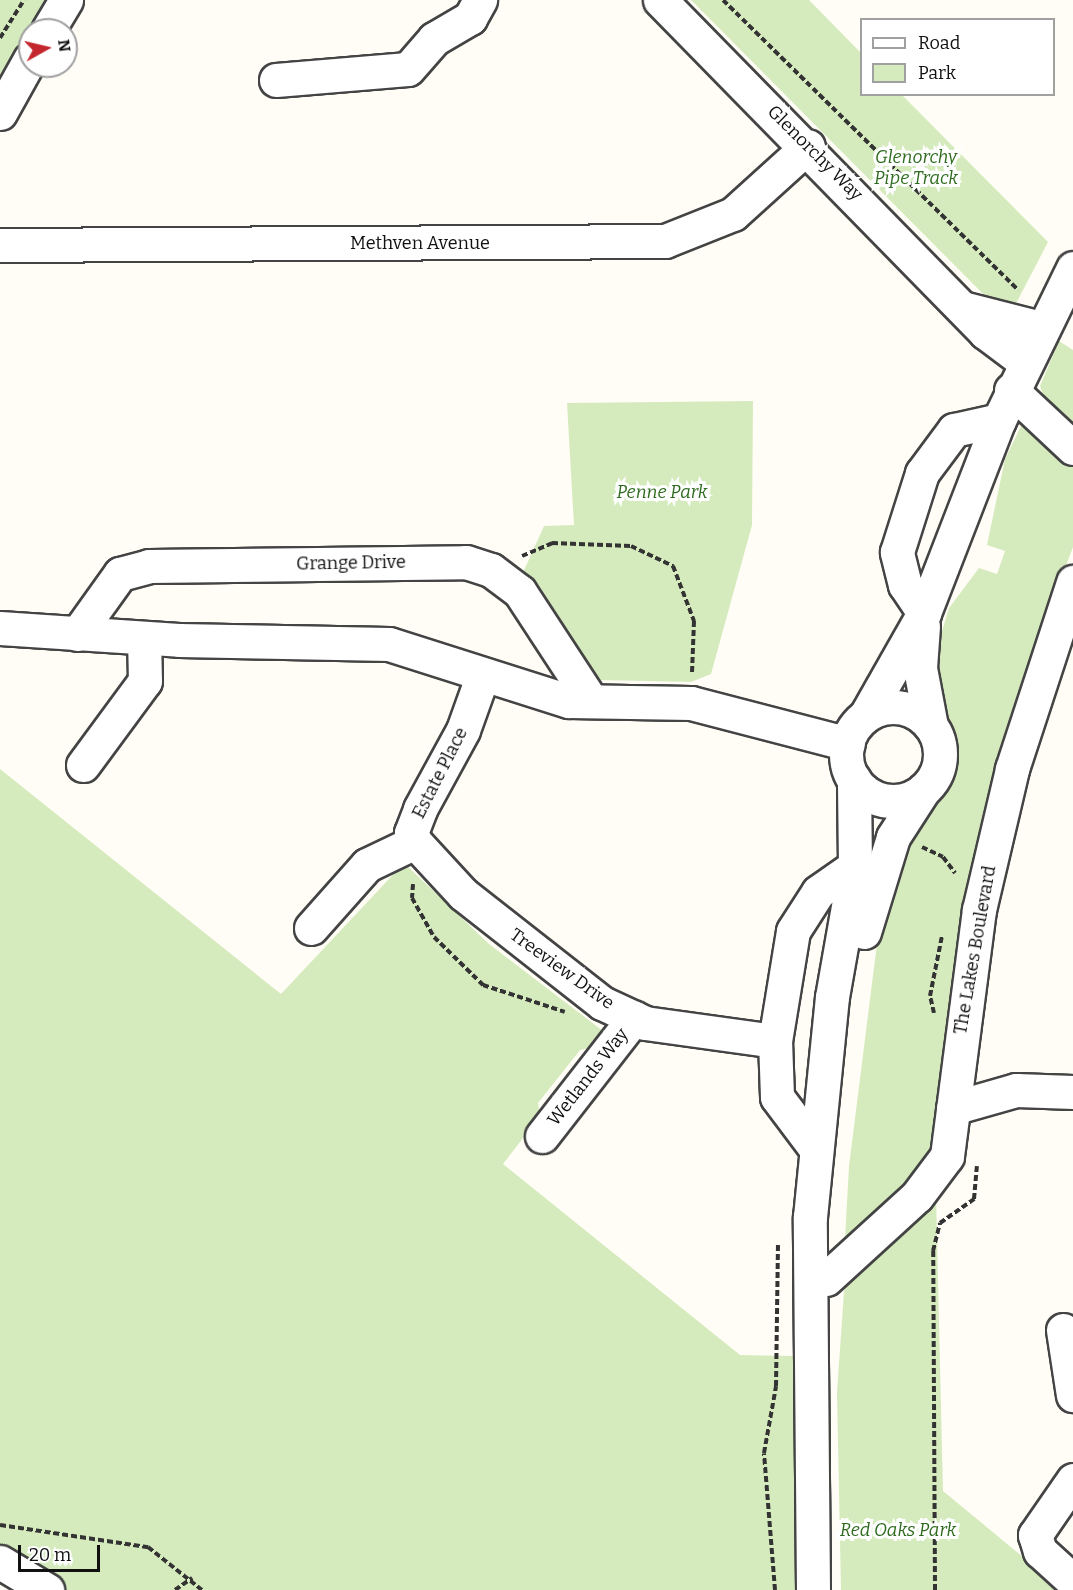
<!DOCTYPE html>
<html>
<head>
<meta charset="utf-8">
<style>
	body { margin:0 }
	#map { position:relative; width:1073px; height:1590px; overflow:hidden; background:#fffdf5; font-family:Bitter,serif }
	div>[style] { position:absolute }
	.green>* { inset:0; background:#d5ebbd }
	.path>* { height:4px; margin-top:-2px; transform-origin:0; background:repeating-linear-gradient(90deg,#333 0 6px,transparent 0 9px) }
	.roads { filter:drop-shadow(2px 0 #444) drop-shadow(-2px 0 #444) drop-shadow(0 2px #444) drop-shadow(0 -2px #444) }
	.minor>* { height:33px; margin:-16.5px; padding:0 16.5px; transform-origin:16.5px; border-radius:16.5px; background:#fff }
	.minor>.ring { margin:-16.5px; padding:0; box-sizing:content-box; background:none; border:33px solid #fff; border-radius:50% }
	span { translate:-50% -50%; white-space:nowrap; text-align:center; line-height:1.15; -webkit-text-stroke:6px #fff; paint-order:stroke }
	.street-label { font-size:18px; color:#111 }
	.park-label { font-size:18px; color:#2f6b1f; font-style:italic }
	.legend { position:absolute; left:860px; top:18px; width:195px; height:78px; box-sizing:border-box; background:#fff; border:2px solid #a0a0a0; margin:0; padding:8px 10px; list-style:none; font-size:18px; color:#111 }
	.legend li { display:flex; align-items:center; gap:12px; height:30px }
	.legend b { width:30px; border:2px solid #a0a0a0 }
	.north { position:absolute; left:18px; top:18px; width:60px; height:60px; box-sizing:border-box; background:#fff; border:2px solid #a0a0a0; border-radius:50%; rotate:82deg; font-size:16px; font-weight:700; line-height:24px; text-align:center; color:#111 }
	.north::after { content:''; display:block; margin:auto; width:21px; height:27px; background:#c4262e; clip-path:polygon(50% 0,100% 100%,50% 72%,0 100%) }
	.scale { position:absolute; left:18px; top:1545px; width:82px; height:27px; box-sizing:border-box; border:3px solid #111; border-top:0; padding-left:8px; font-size:18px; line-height:21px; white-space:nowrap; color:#111; -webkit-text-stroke:4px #fff; paint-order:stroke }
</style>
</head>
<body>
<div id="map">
	<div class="green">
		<div style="clip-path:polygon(0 0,52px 0,0 84px)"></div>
		<div style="clip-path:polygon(691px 0,809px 0,861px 53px,862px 94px,902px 95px,1048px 242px,1008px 319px)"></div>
		<div style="clip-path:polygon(1059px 341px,1073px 350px,1073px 431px,1047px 404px,1040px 386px)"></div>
		<div style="clip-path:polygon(753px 401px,752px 525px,711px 674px,691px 682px,599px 680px,521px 577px,544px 526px,574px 525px,567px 403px)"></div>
		<div style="clip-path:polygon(1023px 422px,1073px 465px,1073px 547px,1045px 621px,930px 1165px,845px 1240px,849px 1166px,879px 928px,921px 813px,948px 768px,949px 747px,936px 700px,936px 651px,949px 608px,979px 568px,997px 574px,1005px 551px,987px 545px,1005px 459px)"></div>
		<div style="clip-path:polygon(0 769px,281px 994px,404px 863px,489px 944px,603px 1031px,593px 1047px,580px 1050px,538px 1103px,540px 1116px,503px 1164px,740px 1355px,797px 1356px,798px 1590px,66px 1590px,36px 1566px,0 1551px)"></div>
		<div style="clip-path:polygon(936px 1194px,943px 1491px,1063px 1590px,841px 1590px,837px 1392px,844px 1292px,848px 1279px)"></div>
	</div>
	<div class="path">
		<div style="left:723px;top:0;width:414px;rotate:44.5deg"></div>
		<div style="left:0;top:38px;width:45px;rotate:-57.7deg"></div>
		<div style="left:522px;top:556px;width:33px;rotate:-23deg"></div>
		<div style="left:552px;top:543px;width:79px;rotate:2.2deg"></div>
		<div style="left:631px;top:546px;width:47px;rotate:25.5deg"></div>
		<div style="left:673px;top:566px;width:59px;rotate:69.1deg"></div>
		<div style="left:694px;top:621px;width:51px;rotate:92.2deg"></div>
		<div style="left:922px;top:847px;width:23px;rotate:25deg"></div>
		<div style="left:943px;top:857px;width:20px;rotate:53deg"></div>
		<div style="left:413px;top:884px;width:14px;rotate:94deg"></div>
		<div style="left:412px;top:898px;width:45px;rotate:60.6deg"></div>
		<div style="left:434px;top:937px;width:69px;rotate:44.4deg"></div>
		<div style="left:483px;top:985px;width:86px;rotate:18.2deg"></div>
		<div style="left:934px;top:1013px;width:17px;rotate:-103deg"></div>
		<div style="left:930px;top:996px;width:61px;rotate:-78.7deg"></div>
		<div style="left:0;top:1525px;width:150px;rotate:8.5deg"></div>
		<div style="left:148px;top:1547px;width:69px;rotate:38.5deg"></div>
		<div style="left:175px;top:1590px;width:21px;rotate:-35deg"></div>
		<div style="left:775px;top:1590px;width:137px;rotate:-94.6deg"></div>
		<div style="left:764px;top:1453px;width:68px;rotate:-79.8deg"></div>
		<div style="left:776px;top:1386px;width:144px;rotate:-89.2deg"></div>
		<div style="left:935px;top:1590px;width:339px;rotate:-90.3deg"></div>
		<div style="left:933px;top:1251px;width:29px;rotate:-76deg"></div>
		<div style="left:940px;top:1223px;width:42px;rotate:-35.2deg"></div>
		<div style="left:974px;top:1199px;width:33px;rotate:-85deg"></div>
	</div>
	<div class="roads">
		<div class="minor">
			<div style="left:660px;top:0;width:465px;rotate:45.6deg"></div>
			<div style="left:985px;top:332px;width:50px;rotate:36.9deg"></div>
			<div style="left:48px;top:30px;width:35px;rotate:-59deg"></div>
			<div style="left:276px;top:80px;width:132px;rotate:-4.8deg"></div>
			<div style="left:408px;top:69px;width:40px;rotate:-49deg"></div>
			<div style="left:434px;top:39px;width:42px;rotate:-30.3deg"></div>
			<div style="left:470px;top:18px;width:21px;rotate:-61deg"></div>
			<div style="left:0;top:113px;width:62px;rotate:-60.9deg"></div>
			<div style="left:0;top:245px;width:665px;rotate:-0.34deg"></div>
			<div style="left:665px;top:241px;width:73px;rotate:-21.7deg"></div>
			<div style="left:733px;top:214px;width:101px;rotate:-42.2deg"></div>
			<div style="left:966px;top:309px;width:77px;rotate:14.2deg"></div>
			<div style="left:1011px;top:390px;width:85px;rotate:43.1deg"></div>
			<div style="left:924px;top:613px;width:34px;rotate:-124deg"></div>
			<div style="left:905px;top:585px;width:34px;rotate:-104deg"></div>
			<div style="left:897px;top:552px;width:83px;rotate:-72.4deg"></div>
			<div style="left:922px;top:473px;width:54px;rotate:-53.3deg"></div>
			<div style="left:954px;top:430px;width:46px;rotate:-12.5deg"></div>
			<div style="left:923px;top:626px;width:42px;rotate:94.1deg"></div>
			<div style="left:920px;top:668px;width:59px;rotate:79.3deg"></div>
			<div style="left:0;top:628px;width:179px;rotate:3.8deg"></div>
			<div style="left:179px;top:640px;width:210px;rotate:1.1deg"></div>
			<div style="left:389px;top:644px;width:189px;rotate:17.6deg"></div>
			<div style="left:569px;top:701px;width:122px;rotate:0.9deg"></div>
			<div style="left:691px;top:703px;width:162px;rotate:14.6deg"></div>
			<div style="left:77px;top:634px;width:74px;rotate:-54.4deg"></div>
			<div style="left:120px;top:574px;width:30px;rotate:-15deg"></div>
			<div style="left:149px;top:566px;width:317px;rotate:-0.7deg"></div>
			<div style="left:466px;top:562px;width:26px;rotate:18deg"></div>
			<div style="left:491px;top:570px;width:36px;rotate:37deg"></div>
			<div style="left:520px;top:592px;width:128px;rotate:56.8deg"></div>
			<div class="ring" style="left:846px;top:707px;width:61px;height:61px"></div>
			<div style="left:866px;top:715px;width:117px;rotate:-60.4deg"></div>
			<div style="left:924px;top:613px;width:207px;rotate:-68.8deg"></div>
			<div style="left:999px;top:420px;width:169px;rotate:-64deg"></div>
			<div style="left:83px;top:765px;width:104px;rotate:-53.6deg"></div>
			<div style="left:145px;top:681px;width:43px;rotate:-91.3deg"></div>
			<div style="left:415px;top:842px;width:71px;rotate:47.3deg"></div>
			<div style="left:463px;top:894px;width:177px;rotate:38.1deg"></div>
			<div style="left:602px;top:1003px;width:47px;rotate:24.9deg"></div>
			<div style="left:645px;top:1023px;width:131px;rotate:7.9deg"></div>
			<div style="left:311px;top:928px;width:84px;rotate:-48.4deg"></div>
			<div style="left:367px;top:865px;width:53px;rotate:-25.6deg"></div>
			<div style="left:415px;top:842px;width:10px;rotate:-114deg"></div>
			<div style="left:411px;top:833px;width:26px;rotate:-69deg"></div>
			<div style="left:420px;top:809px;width:90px;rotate:-61.4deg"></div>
			<div style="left:463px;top:730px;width:59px;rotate:-70.3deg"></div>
			<div style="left:864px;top:932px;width:99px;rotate:-73deg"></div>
			<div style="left:893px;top:837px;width:57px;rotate:-57.1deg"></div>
			<div style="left:953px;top:1108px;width:66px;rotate:-15.9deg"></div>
			<div style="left:1016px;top:1090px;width:57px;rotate:2deg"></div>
			<div style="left:542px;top:1136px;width:150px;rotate:-52.1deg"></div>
			<div style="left:816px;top:1149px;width:65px;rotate:-126.9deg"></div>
			<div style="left:777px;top:1097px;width:56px;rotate:-92deg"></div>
			<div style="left:775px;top:1041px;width:111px;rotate:-80.7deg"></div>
			<div style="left:793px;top:931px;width:46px;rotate:-57.3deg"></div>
			<div style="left:818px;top:892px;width:45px;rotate:-35.1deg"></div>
			<div style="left:826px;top:1279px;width:123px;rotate:-42.4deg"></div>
			<div style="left:917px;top:1196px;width:50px;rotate:-53.1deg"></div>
			<div style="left:947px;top:1156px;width:248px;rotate:-82.6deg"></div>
			<div style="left:979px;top:910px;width:145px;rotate:-76.8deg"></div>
			<div style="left:1012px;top:769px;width:197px;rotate:-71.9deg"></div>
			<div style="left:1063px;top:1330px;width:66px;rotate:81.3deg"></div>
			<div style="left:1073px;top:1480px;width:67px;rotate:124.6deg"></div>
			<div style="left:1035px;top:1535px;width:17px;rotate:73deg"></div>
			<div style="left:1040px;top:1551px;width:45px;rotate:42.3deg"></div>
			<div style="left:0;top:1562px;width:55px;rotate:30.8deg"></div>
			<div style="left:813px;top:1590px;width:373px;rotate:-90.5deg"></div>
			<div style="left:810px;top:1217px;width:221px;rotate:-84.3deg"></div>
			<div style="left:832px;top:997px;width:133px;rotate:-80deg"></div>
			<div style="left:855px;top:866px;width:87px;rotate:-90.7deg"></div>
		</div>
	</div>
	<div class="street-label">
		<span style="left:815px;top:153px;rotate:45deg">Glenorchy Way</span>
		<span style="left:420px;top:243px">Methven Avenue</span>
		<span style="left:351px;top:563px;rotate:-1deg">Grange Drive</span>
		<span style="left:440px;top:773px;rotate:-63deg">Estate Place</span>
		<span style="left:975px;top:950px;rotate:-80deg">The Lakes Boulevard</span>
		<span style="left:562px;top:969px;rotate:36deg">Treeview Drive</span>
		<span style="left:588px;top:1077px;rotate:-52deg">Wetlands Way</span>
	</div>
	<div class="park-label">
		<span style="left:916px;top:168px">Glenorchy<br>Pipe Track</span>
		<span style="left:662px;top:492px">Penne Park</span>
		<span style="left:898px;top:1530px">Red Oaks Park</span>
	</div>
	<ul class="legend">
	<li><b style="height:8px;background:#fff"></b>Road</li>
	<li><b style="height:16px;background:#d5ebbd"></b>Park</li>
	</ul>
	<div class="north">N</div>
	<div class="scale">20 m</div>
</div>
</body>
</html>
